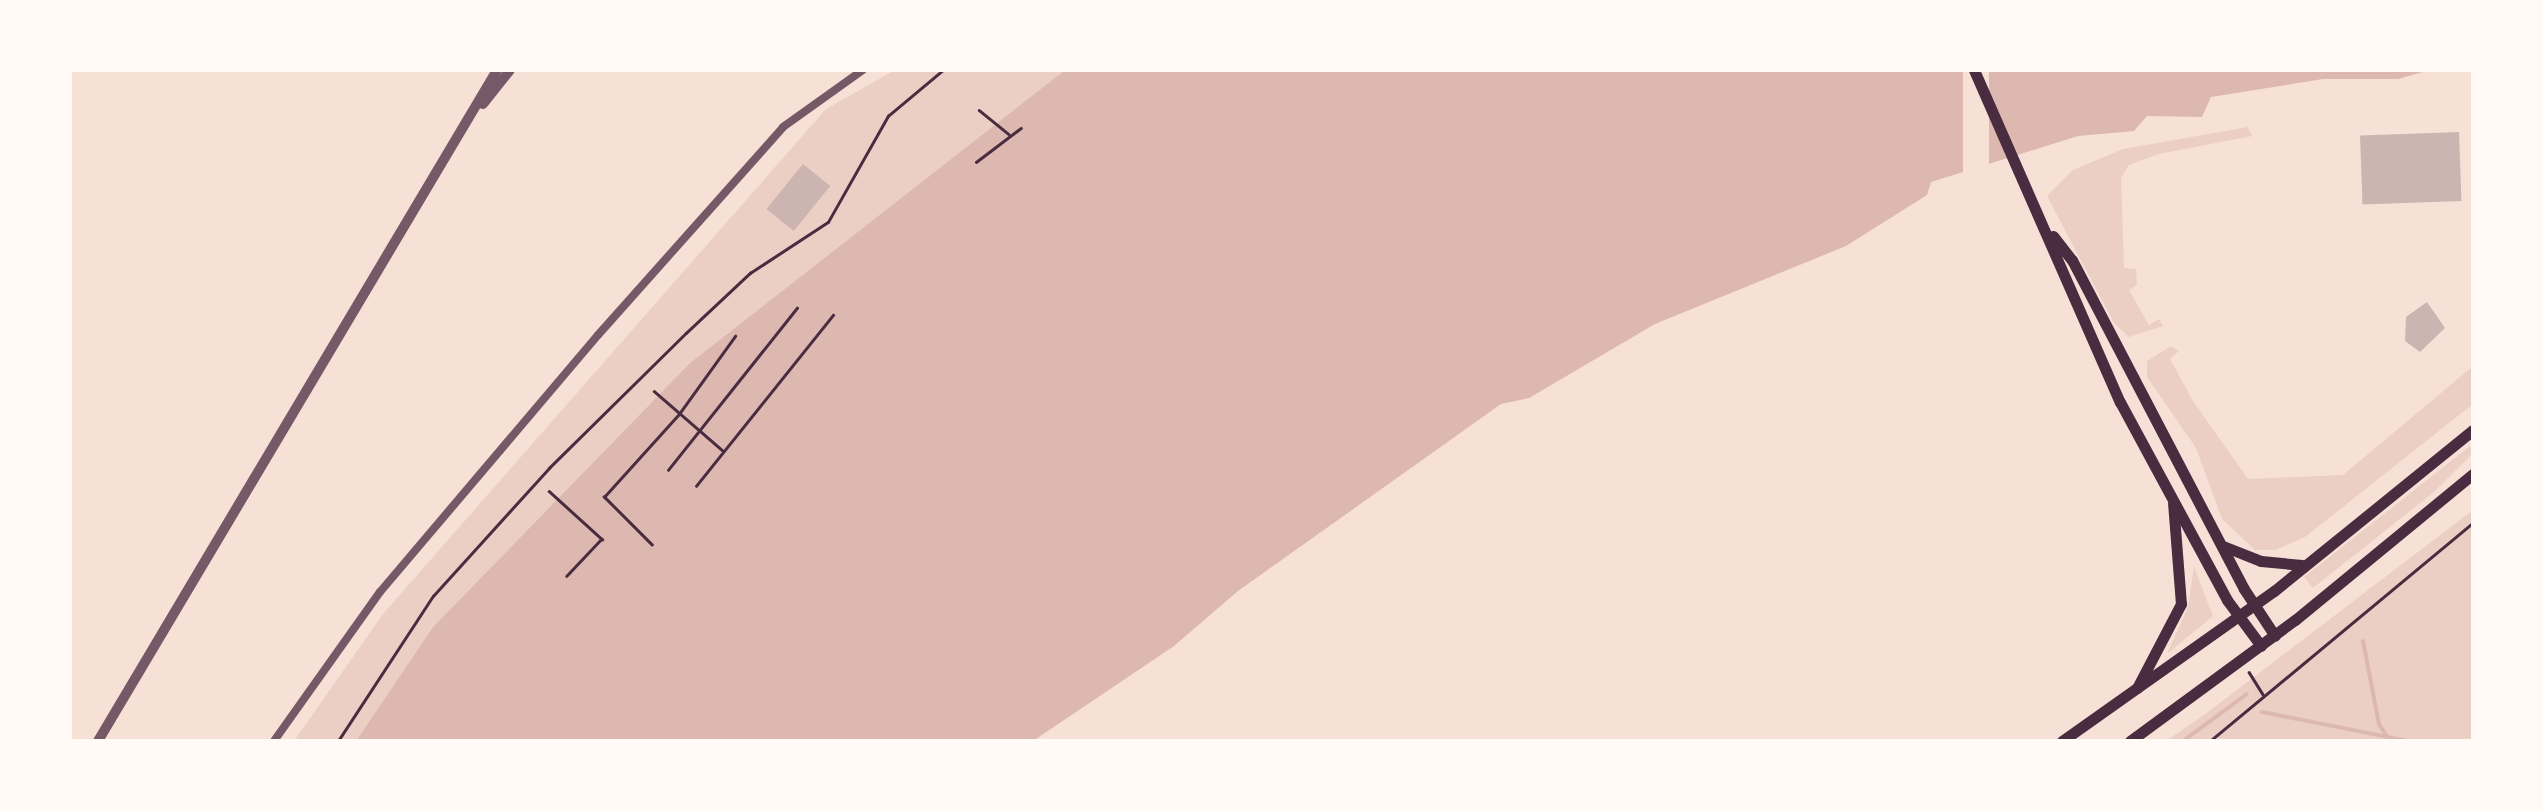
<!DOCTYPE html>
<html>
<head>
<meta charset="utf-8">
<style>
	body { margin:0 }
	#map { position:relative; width:2543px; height:811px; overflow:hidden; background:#f7e1d7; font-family:"Noto Sans",sans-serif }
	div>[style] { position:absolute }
	.green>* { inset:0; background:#ebcfc5 }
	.water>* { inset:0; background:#dcb8b0 }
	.pier>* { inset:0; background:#f7e1d7; transform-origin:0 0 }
	.stream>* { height:4px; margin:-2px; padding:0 2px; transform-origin:2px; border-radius:2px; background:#dcb8b0 }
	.building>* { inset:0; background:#ccb4b1; transform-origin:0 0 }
	.path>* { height:2.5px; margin:-1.25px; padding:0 1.25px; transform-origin:1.25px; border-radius:1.25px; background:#4a2c40 }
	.minor>* { height:8px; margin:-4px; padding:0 4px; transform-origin:4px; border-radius:4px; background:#755966 }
	.tertiary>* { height:10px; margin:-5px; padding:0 5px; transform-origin:5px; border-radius:5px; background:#755966 }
	.secondary>* { height:11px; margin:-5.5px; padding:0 5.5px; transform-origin:5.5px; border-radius:5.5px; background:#4a2c40 }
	span { translate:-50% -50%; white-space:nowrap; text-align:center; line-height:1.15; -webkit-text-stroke:8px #fffaf5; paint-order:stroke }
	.frame { position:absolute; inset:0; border:72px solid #fffaf5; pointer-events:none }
</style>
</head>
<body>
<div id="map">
	<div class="green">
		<div style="clip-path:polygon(895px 70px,1065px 70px,690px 363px,433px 627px,356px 741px,294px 741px,383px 614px,826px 109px)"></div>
		<div style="clip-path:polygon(2248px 127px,2252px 136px,2159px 154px,2129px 165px,2121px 178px,2124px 268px,2136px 269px,2137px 285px,2129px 290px,2149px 325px,2159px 319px,2163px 326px,2129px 337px,2114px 323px,2047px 196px,2073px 170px,2123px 149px)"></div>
		<div style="clip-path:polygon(2171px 346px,2179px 351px,2170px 359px,2193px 401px,2248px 479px,2343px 475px,2473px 366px,2473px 404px,2305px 537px,2276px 550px,2255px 550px,2222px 519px,2196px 448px,2147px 377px,2147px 361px)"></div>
		<div style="clip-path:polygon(2470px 446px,2473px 453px,2434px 492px,2313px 588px,2304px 577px)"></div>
		<div style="clip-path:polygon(2473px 510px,2473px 741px,2166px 741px,2204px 715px)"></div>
		<div style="clip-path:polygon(2194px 567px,2213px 616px,2167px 654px,2188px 607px)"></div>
	</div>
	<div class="water">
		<div style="clip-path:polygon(1065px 70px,2430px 70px,2398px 79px,2323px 79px,2211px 97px,2202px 117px,2147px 116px,2134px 131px,2078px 136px,1931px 182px,1927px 195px,1846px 246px,1655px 324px,1529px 398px,1501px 404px,1238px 591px,1174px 646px,1033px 741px,356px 741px,433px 627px,690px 363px)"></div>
	</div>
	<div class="pier">
		<div style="left:1963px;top:70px;width:26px;height:107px"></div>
	</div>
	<div class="stream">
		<div style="left:2363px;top:641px;width:85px;rotate:79.1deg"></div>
		<div style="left:2379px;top:724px;width:15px;rotate:58deg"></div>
		<div style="left:2262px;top:712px;width:150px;rotate:11.2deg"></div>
		<div style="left:2183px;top:741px;width:79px;rotate:-36.3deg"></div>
	</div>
	<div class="building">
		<div style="left:2459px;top:132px;width:69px;height:99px;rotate:88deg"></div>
		<div style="left:803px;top:164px;width:35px;height:58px;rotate:39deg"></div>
		<div style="clip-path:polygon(2427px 302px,2445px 328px,2420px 352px,2405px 341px,2406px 317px)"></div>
	</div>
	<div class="path">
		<div style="left:979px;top:110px;width:38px;rotate:39deg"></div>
		<div style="left:976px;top:162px;width:56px;rotate:-37.1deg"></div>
		<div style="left:654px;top:391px;width:90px;rotate:40.9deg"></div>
		<div style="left:668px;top:470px;width:207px;rotate:-51.5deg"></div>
		<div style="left:696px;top:486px;width:219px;rotate:-51.3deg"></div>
		<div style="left:549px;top:491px;width:72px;rotate:42.2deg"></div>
		<div style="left:602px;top:539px;width:51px;rotate:133.4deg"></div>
		<div style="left:652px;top:545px;width:68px;rotate:-135deg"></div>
		<div style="left:604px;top:497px;width:112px;rotate:-47.9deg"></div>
		<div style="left:679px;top:414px;width:96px;rotate:-54.3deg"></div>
		<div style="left:2249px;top:672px;width:26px;rotate:58deg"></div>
		<div style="left:338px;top:741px;width:173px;rotate:-56.8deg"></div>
		<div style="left:433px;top:596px;width:173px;rotate:-47.8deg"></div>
		<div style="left:549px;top:468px;width:192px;rotate:-44.6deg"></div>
		<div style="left:686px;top:333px;width:88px;rotate:-43.2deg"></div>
		<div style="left:750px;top:273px;width:93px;rotate:-33.2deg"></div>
		<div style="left:828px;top:222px;width:122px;rotate:-60.5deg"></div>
		<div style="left:888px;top:116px;width:72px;rotate:-39.9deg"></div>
		<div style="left:2210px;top:741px;width:342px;rotate:-39.7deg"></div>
	</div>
	<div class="minor">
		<div style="left:274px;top:741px;width:183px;rotate:-54.6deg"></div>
		<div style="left:380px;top:592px;width:337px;rotate:-49.7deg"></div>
		<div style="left:598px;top:335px;width:278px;rotate:-48.3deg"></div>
		<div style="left:783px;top:127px;width:98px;rotate:-35.5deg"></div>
	</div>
	<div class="tertiary">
		<div style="left:483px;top:104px;width:43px;rotate:-51.5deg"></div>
		<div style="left:98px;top:741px;width:781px;rotate:-59.26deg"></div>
	</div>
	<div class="secondary">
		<div style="left:1974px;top:70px;width:363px;rotate:66.3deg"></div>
		<div style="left:2120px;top:402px;width:225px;rotate:61.6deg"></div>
		<div style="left:2227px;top:600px;width:57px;rotate:53.5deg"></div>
		<div style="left:2053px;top:236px;width:31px;rotate:52deg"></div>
		<div style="left:2072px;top:260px;width:371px;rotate:62.4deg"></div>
		<div style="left:2244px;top:589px;width:56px;rotate:56.6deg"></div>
		<div style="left:2223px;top:546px;width:41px;rotate:21.5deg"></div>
		<div style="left:2261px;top:561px;width:41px;rotate:5.6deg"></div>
		<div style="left:2137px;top:688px;width:95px;rotate:-62.4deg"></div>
		<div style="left:2181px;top:604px;width:101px;rotate:-94.5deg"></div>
		<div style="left:2062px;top:741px;width:260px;rotate:-35.3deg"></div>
		<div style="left:2274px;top:591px;width:256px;rotate:-39deg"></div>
		<div style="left:2130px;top:741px;width:205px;rotate:-36.3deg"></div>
		<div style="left:2295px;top:620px;width:230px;rotate:-39.4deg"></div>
	</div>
	<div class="frame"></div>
</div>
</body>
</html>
